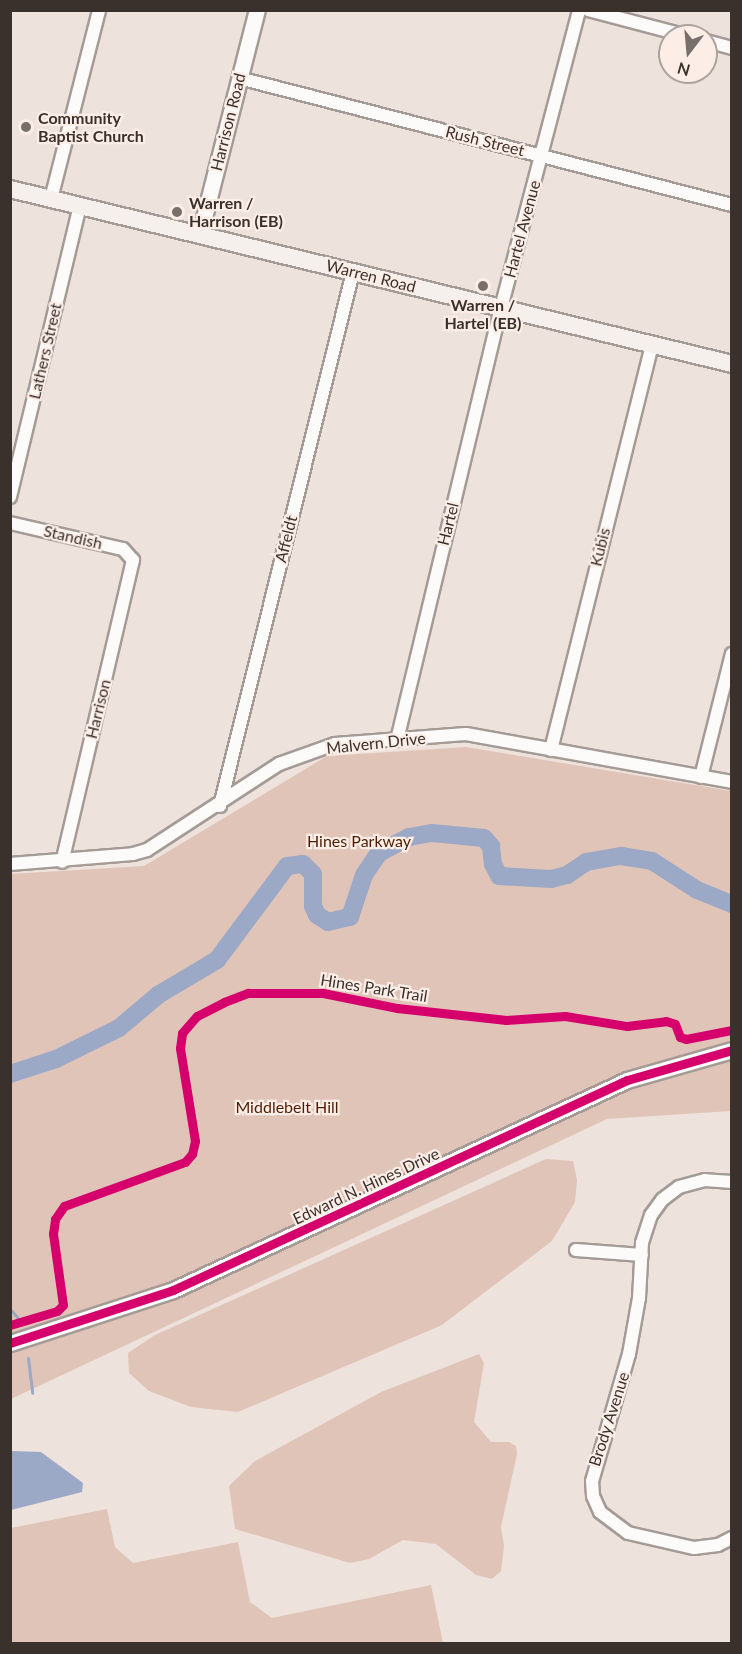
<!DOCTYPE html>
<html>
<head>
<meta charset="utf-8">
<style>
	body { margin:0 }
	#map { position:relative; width:742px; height:1654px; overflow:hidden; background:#eee2dc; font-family:Lato,sans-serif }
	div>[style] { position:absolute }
	.green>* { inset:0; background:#e0c4b8 }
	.water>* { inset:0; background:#9ba8c6 }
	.stream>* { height:3px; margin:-1.5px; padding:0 1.5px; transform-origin:1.5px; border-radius:1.5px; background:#9ba8c6 }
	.river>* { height:18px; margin:-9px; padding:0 9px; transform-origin:9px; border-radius:9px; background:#9ba8c6 }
	.roads { filter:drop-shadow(2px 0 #a49b96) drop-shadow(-2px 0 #a49b96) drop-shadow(0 2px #a49b96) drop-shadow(0 -2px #a49b96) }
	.minor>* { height:12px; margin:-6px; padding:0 6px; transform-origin:6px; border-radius:6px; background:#fcfbfa }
	.tertiary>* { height:15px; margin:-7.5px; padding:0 7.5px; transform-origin:7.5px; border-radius:7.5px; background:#fcfbfa }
	.secondary>* { height:16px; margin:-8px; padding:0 8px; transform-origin:8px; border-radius:8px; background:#f6f0ed }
	.cycleway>* { height:9px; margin:-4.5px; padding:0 4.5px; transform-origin:4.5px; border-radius:4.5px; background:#d6006c }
	.dots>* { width:16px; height:16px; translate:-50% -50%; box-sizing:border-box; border:3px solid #fceee7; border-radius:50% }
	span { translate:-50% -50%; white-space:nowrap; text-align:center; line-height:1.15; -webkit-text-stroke:4.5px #fceee7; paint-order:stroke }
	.poi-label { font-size:16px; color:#3a312d; font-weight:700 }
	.left { translate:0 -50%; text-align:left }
	.street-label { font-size:16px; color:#3a312d }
	.park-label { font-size:16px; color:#4f1d03 }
	.frame { position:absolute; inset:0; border:12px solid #3a312d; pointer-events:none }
	.north { position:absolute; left:658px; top:24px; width:60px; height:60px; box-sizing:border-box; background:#fceee7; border:2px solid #aea29d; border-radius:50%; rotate:196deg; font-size:16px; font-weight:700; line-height:24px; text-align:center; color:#3a312d }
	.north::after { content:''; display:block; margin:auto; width:21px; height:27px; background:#796f6a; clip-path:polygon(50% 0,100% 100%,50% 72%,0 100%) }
</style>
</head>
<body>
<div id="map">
	<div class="green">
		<div style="clip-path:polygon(466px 747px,731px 791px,731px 1111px,607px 1119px,11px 1399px,10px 874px,144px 866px,327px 756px)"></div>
		<div style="clip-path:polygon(546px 1159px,573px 1161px,577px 1180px,575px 1202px,552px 1241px,442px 1325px,238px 1412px,191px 1407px,149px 1391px,129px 1373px,128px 1353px,155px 1335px)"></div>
		<div style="clip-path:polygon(479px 1354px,484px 1363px,474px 1422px,491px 1442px,509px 1442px,516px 1446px,517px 1454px,501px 1527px,504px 1546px,501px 1571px,492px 1579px,476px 1575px,436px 1544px,403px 1540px,369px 1559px,350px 1563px,235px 1529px,229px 1486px,255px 1461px,381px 1392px)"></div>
		<div style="clip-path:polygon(107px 1509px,115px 1547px,133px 1563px,238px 1542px,250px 1602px,272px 1618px,431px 1585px,443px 1643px,11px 1643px,11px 1528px)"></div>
	</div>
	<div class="water">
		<div style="clip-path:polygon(11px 1451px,41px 1452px,83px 1483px,82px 1492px,11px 1510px)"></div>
	</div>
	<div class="stream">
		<div style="left:10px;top:1309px;width:11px;rotate:49deg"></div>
		<div style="left:28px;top:1358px;width:35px;rotate:83deg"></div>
	</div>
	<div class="river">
		<div style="left:10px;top:1074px;width:48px;rotate:-18.1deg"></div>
		<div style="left:56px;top:1059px;width:70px;rotate:-26.2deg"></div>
		<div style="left:119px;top:1028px;width:51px;rotate:-40.2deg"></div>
		<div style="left:158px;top:995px;width:69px;rotate:-30.7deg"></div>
		<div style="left:217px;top:960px;width:117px;rotate:-53.3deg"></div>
		<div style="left:287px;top:866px;width:16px;rotate:-7deg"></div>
		<div style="left:303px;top:864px;width:14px;rotate:45deg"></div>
		<div style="left:313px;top:874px;width:32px;rotate:90deg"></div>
		<div style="left:313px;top:906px;width:10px;rotate:66deg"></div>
		<div style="left:317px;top:915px;width:13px;rotate:32deg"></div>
		<div style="left:328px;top:922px;width:23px;rotate:-13deg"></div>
		<div style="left:350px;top:917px;width:44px;rotate:-71.6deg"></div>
		<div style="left:364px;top:875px;width:27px;rotate:-56deg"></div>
		<div style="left:379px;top:853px;width:34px;rotate:-28deg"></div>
		<div style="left:409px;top:837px;width:23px;rotate:-10deg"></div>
		<div style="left:432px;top:833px;width:52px;rotate:5.5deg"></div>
		<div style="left:484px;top:838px;width:11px;rotate:49deg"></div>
		<div style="left:491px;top:846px;width:18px;rotate:84deg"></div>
		<div style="left:493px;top:864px;width:13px;rotate:63deg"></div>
		<div style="left:499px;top:876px;width:52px;rotate:3.3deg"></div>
		<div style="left:551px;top:879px;width:16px;rotate:-14deg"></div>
		<div style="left:567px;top:875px;width:23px;rotate:-34deg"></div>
		<div style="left:586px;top:862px;width:36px;rotate:-10deg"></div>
		<div style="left:621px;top:856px;width:31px;rotate:9deg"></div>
		<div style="left:652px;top:861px;width:54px;rotate:32.8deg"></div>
		<div style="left:697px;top:890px;width:38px;rotate:22deg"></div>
	</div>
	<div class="roads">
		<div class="minor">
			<div style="left:588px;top:10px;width:102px;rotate:14.7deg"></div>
			<div style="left:706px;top:41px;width:27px;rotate:15deg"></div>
			<div style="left:239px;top:78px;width:509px;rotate:14.45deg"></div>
			<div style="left:51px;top:199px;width:195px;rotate:-75.7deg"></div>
			<div style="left:10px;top:497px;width:300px;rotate:-76.5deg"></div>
			<div style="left:10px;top:523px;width:116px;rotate:13deg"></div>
			<div style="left:123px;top:549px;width:15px;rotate:48deg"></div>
			<div style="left:133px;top:560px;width:310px;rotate:103.2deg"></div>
			<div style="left:397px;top:740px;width:444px;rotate:-76.5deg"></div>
			<div style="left:501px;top:308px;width:308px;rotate:-75.3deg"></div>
			<div style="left:551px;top:750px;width:418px;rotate:-76deg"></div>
			<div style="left:701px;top:777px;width:127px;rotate:-75.9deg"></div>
			<div style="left:220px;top:806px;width:550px;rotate:-76.01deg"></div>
			<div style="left:10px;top:864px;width:123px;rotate:-4.6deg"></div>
			<div style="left:133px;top:854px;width:15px;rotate:-16deg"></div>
			<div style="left:147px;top:850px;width:158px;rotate:-33.1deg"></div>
			<div style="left:279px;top:764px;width:59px;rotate:-19.7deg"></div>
			<div style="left:335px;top:744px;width:131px;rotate:-4.4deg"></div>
			<div style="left:466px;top:734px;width:270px;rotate:10.2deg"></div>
			<div style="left:732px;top:1182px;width:27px;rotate:-176deg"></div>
			<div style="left:705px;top:1180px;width:27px;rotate:165deg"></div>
			<div style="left:679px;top:1187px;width:21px;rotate:143deg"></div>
			<div style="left:662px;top:1200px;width:19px;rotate:126deg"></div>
			<div style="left:651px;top:1215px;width:29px;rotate:108deg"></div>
			<div style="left:642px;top:1243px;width:55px;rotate:93.1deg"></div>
			<div style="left:639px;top:1298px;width:57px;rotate:100.1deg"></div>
			<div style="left:629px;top:1354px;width:132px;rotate:106.2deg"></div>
			<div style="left:592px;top:1481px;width:15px;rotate:86deg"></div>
			<div style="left:593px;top:1496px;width:17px;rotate:66deg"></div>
			<div style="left:600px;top:1512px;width:35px;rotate:37deg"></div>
			<div style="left:628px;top:1533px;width:68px;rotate:12.8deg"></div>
			<div style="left:694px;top:1548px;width:24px;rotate:-7deg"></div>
			<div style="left:718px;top:1545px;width:16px;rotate:-27deg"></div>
			<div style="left:576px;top:1250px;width:66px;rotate:4.3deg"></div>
		</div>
		<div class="tertiary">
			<div style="left:200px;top:233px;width:230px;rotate:-75.7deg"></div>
			<div style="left:10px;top:1343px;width:171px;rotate:-18deg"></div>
			<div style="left:173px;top:1290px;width:500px;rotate:-24.82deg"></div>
			<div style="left:627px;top:1080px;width:109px;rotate:-15.9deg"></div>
		</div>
		<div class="secondary">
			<div style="left:10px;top:189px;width:743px;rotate:13.62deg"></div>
		</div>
	</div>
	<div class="cycleway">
		<div style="left:10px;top:1325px;width:49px;rotate:-16.6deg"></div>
		<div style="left:57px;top:1311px;width:8px;rotate:-45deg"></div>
		<div style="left:63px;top:1305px;width:72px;rotate:-98deg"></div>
		<div style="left:53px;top:1234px;width:15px;rotate:-82deg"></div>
		<div style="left:55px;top:1219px;width:16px;rotate:-55deg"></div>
		<div style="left:64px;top:1206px;width:129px;rotate:-20deg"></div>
		<div style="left:185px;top:1162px;width:11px;rotate:-49deg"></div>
		<div style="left:192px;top:1154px;width:13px;rotate:-77deg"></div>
		<div style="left:195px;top:1141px;width:94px;rotate:-99.2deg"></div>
		<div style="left:180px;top:1048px;width:15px;rotate:-82deg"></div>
		<div style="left:182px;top:1033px;width:23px;rotate:-49deg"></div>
		<div style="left:197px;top:1016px;width:30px;rotate:-27deg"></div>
		<div style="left:224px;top:1002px;width:26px;rotate:-21deg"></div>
		<div style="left:248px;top:993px;width:75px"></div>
		<div style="left:323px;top:993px;width:76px;rotate:11.5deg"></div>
		<div style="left:397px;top:1008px;width:110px;rotate:6.3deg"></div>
		<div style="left:506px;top:1020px;width:59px;rotate:-3.9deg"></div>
		<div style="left:565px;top:1016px;width:63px;rotate:9.2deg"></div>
		<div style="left:627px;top:1026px;width:39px;rotate:-7deg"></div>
		<div style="left:666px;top:1021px;width:9px;rotate:18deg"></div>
		<div style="left:675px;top:1024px;width:14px;rotate:69deg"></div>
		<div style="left:680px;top:1037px;width:6px;rotate:18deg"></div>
		<div style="left:686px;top:1039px;width:47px;rotate:-11.1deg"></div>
		<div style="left:10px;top:1343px;width:171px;rotate:-18deg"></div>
		<div style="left:173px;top:1290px;width:500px;rotate:-24.82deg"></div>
		<div style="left:627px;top:1080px;width:109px;rotate:-15.9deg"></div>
	</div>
	<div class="dots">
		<div style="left:26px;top:127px;background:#796f6a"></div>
		<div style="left:177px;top:212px;background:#796f6a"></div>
		<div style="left:483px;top:286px;background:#796f6a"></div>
	</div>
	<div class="poi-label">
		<span class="left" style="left:38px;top:127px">Community<br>Baptist Church</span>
		<span class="left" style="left:189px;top:212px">Warren /<br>Harrison (EB)</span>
		<span style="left:483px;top:314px">Warren /<br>Hartel (EB)</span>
	</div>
	<div class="street-label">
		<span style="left:228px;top:122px;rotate:-76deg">Harrison Road</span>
		<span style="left:485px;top:141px;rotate:14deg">Rush Street</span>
		<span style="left:522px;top:229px;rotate:-75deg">Hartel Avenue</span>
		<span style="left:371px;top:276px;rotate:14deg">Warren Road</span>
		<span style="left:45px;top:351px;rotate:-77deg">Lathers Street</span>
		<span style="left:448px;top:524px;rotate:-76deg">Hartel</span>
		<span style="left:73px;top:537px;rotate:13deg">Standish</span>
		<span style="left:286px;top:539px;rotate:-76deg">Affeldt</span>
		<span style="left:600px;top:547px;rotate:-76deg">Kubis</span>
		<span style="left:98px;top:709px;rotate:-76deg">Harrison</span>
		<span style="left:376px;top:743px;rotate:-6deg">Malvern Drive</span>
		<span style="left:374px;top:988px;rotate:9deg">Hines Park Trail</span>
		<span style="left:366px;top:1186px;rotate:-25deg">Edward N. Hines Drive</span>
		<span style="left:609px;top:1419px;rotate:-72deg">Brody Avenue</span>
	</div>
	<div class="park-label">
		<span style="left:359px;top:841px">Hines Parkway</span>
		<span style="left:287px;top:1107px">Middlebelt Hill</span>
	</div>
	<div class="frame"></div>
	<div class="north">N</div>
</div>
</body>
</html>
